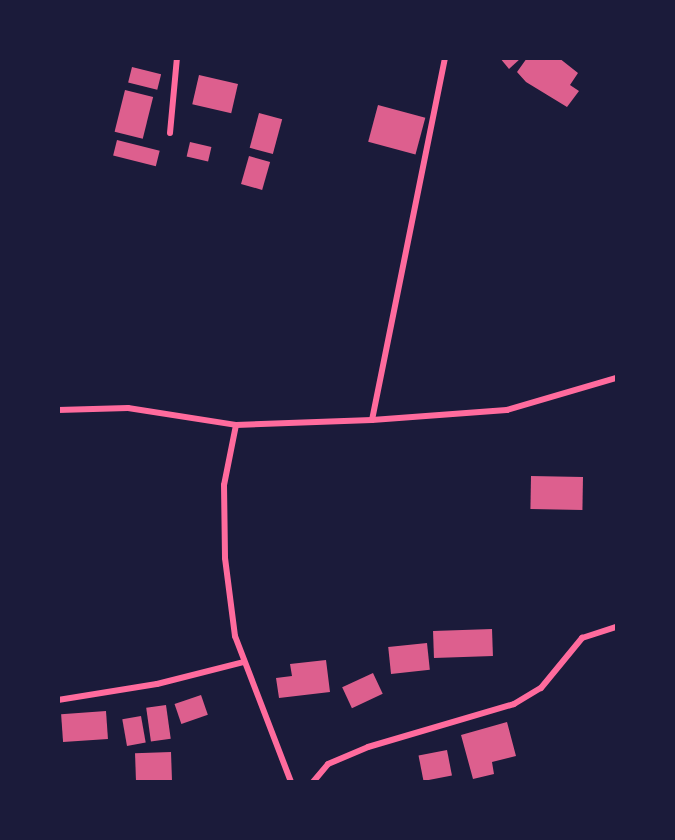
<!DOCTYPE html>
<html>
<head>
<meta charset="utf-8">
<style>
	body { margin:0 }
	#map { position:relative; width:675px; height:840px; overflow:hidden; background:#1b1b3a; font-family:Cabin,sans-serif }
	div>[style] { position:absolute }
	.building>* { inset:0; background:#dd5f8e; transform-origin:0 0 }
	.minor>* { height:6px; margin:-3px; padding:0 3px; transform-origin:3px; border-radius:3px; background:#ff6b9d }
	span { translate:-50% -50%; white-space:nowrap; text-align:center; line-height:1.15; -webkit-text-stroke:5px #1b1b3a; paint-order:stroke }
	.frame { position:absolute; inset:0; border:60px solid #1b1b3a; pointer-events:none }
</style>
</head>
<body>
<div id="map">
	<div class="building">
		<div style="clip-path:polygon(500px 58px,521px 58px,509px 69px)"></div>
		<div style="clip-path:polygon(527px 58px,559px 58px,578px 73px,570px 85px,579px 91px,567px 107px,526px 82px,517px 72px)"></div>
		<div style="left:132px;top:67px;width:30px;height:16px;rotate:14deg"></div>
		<div style="left:199px;top:75px;width:40px;height:30px;rotate:13deg"></div>
		<div style="left:125px;top:90px;width:29px;height:43px;rotate:14deg"></div>
		<div style="left:378px;top:105px;width:49px;height:38px;rotate:15deg"></div>
		<div style="left:259px;top:113px;width:24px;height:36px;rotate:15deg"></div>
		<div style="left:117px;top:140px;width:44px;height:16px;rotate:14deg"></div>
		<div style="left:190px;top:142px;width:22px;height:15px;rotate:13deg"></div>
		<div style="left:249px;top:156px;width:22px;height:29px;rotate:16deg"></div>
		<div style="left:531px;top:476px;width:52px;height:33px;rotate:1deg"></div>
		<div style="left:492px;top:629px;width:27px;height:59px;rotate:88deg"></div>
		<div style="left:427px;top:643px;width:27px;height:39px;rotate:84deg"></div>
		<div style="clip-path:polygon(326px 660px,330px 692px,279px 698px,276px 678px,292px 676px,290px 664px)"></div>
		<div style="left:373px;top:673px;width:23px;height:34px;rotate:65deg"></div>
		<div style="left:201px;top:695px;width:21px;height:28px;rotate:71deg"></div>
		<div style="left:166px;top:705px;width:34px;height:20px;rotate:82deg"></div>
		<div style="left:106px;top:711px;width:28px;height:45px;rotate:86deg"></div>
		<div style="left:141px;top:716px;width:27px;height:19px;rotate:80deg"></div>
		<div style="clip-path:polygon(507px 722px,516px 756px,492px 762px,494px 774px,473px 779px,461px 735px)"></div>
		<div style="left:447px;top:750px;width:26px;height:29px;rotate:79deg"></div>
		<div style="left:171px;top:752px;width:30px;height:36px;rotate:88deg"></div>
	</div>
	<div class="minor">
		<div style="left:170px;top:133px;width:75px;rotate:-84.7deg"></div>
		<div style="left:58px;top:410px;width:70px;rotate:-1.6deg"></div>
		<div style="left:128px;top:408px;width:109px;rotate:8.9deg"></div>
		<div style="left:236px;top:425px;width:136px;rotate:-2.1deg"></div>
		<div style="left:372px;top:420px;width:135px;rotate:-4.2deg"></div>
		<div style="left:507px;top:410px;width:114px;rotate:-16.4deg"></div>
		<div style="left:372px;top:420px;width:369px;rotate:-78.6deg"></div>
		<div style="left:236px;top:425px;width:61px;rotate:101.3deg"></div>
		<div style="left:224px;top:485px;width:73px;rotate:89.2deg"></div>
		<div style="left:225px;top:558px;width:79px;rotate:82.7deg"></div>
		<div style="left:235px;top:636px;width:156px;rotate:69deg"></div>
		<div style="left:58px;top:700px;width:100px;rotate:-9.2deg"></div>
		<div style="left:157px;top:684px;width:90px;rotate:-14.2deg"></div>
		<div style="left:313px;top:782px;width:23px;rotate:-50deg"></div>
		<div style="left:328px;top:764px;width:43px;rotate:-23deg"></div>
		<div style="left:368px;top:747px;width:152px;rotate:-16.4deg"></div>
		<div style="left:514px;top:704px;width:31px;rotate:-31deg"></div>
		<div style="left:541px;top:688px;width:65px;rotate:-50.6deg"></div>
		<div style="left:582px;top:638px;width:36px;rotate:-18deg"></div>
	</div>
	<div class="frame"></div>
</div>
</body>
</html>
